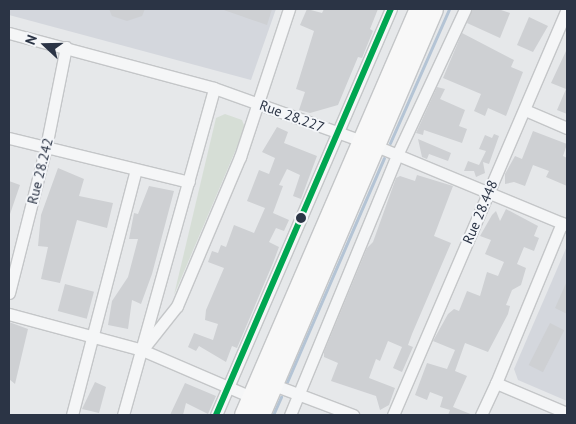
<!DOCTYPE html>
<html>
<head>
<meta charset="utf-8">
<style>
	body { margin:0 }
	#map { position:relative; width:576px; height:424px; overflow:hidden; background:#e6e8ea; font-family:"PT Sans",sans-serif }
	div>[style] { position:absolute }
	.built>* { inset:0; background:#d4d7dd }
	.green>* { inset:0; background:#d6ded6 }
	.stream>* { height:3px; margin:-1.5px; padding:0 1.5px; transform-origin:1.5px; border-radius:1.5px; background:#b4c4d5 }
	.building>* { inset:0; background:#ced0d3; transform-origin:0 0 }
	.roads { filter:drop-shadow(1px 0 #c4c6c8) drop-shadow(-1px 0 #c4c6c8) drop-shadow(0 1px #c4c6c8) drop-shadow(0 -1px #c4c6c8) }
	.minor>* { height:11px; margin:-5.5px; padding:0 5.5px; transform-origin:5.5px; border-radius:5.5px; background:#f5f6f7 }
	.primary>* { height:18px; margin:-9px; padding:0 9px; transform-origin:9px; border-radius:9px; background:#f8f8f8 }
	.bus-1>* { height:6px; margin:-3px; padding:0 3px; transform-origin:3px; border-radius:3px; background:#00a651 }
	.dots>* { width:14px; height:14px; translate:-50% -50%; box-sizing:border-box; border:2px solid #f4f6f9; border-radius:50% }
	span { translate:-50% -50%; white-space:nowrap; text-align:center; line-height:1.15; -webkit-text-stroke:4px #f4f6f9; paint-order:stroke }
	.street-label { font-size:14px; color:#2b3445 }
	.frame { position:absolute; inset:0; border:10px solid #2b3445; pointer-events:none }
	.north { position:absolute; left:20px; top:20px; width:50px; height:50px; -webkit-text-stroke:4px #f4f6f9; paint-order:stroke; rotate:291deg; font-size:14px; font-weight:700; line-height:20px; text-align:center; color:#2b3445 }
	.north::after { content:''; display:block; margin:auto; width:18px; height:22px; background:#2b3445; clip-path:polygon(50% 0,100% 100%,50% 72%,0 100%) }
</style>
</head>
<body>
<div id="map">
	<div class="built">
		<div style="clip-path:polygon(9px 9px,276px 9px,251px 80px,9px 15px)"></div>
		<div style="clip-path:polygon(567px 246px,567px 401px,518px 380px,514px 369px)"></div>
	</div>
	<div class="green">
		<div style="clip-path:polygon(225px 114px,242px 120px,245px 128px,174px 295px,216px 118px)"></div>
	</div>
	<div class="stream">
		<div style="left:390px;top:143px;width:146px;rotate:-66.2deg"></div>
		<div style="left:287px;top:382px;width:244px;rotate:-66.6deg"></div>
		<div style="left:273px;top:415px;width:20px;rotate:-66deg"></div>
	</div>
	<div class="building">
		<div style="clip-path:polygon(109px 9px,145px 9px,142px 16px,127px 21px,112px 16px)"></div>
		<div style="clip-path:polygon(221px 9px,272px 9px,267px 25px)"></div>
		<div style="clip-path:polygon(307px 9px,322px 13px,324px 9px,378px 9px,370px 29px,373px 31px,362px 58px,358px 57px,338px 105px,310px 113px,299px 110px,305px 92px,296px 89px,314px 31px,300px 25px)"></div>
		<div style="clip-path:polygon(472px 9px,498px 9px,510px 13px,500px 38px,467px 23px)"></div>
		<div style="clip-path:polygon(529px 17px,548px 26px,533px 52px,517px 45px)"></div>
		<div style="clip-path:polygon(462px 33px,514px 60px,511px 67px,523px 72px,506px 116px,488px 108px,485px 116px,474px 111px,481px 94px,443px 78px)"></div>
		<div style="clip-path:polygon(566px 51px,567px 51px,567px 114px,557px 110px,566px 89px,551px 83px)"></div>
		<div style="clip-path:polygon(437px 87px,445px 89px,440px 99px,465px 110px,459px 126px,467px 129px,462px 143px,424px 130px,423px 135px,416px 133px)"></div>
		<div style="clip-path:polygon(277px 127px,288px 132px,284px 143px,317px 156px,301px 199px,293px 196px,300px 175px,287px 169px,279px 185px,283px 186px,273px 213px,289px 220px,284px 231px,276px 228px,269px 242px,279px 247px,273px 263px,237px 348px,232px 346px,226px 362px,199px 346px,196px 351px,188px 347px,194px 333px,213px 340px,218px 324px,205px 320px,206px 310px,224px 268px,208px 262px,212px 251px,218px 253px,221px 245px,226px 247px,234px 225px,254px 233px,265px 208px,247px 201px,259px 170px,269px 174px,275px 158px,262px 152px)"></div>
		<div style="clip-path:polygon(533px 131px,567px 144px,563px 156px,567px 158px,567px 186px,546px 177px,549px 171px,533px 165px,525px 186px,514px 182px,505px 184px,505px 174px,515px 156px,522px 159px)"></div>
		<div style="clip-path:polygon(494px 134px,499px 136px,489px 164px,483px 162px,485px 173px,476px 177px,474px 171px,464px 171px,468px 161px,479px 165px,486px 151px,479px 149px,485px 135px,492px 138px)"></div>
		<div style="clip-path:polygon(418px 139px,451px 153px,448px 161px,429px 154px,427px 159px,422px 157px)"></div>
		<div style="clip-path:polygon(58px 168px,84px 179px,79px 196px,113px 203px,107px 228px,77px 220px,60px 283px,41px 279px,48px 247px,38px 246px,41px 215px)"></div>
		<div style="clip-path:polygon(417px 175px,453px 186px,434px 236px,451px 243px,412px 334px,408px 345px,413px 347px,402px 372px,393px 368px,402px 347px,388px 341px,380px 361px,376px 359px,369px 378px,395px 388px,389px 405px,380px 410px,376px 396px,331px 381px,338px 363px,324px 357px,324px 352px,367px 248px,373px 242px,396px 178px,400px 176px,415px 181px)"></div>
		<div style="clip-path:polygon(9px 181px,20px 185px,10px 214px,9px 214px)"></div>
		<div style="clip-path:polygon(149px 186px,174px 191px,152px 274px,141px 304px,132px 300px,128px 329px,108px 325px,112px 301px,128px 277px,138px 239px,129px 239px,134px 213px,138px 214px)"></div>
		<div style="clip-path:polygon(506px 209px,538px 226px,534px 236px,539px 238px,534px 251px,524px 247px,517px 264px,526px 268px,521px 285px,512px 290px,506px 305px,510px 306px,508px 314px,488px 352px,465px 343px,455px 371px,467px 376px,453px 407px,473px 415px,448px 415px,450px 410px,440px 407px,443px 397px,430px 392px,427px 400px,415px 395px,427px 363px,447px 369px,455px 350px,433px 341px,448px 314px,454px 309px,459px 311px,467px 291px,480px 296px,487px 272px,498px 276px,504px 262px,485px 254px,491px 240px,480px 236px,492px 215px,496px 211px,500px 221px)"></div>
		<div style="clip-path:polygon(567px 281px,567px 314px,555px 308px)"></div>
		<div style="left:65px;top:284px;width:30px;height:28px;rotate:15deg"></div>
		<div style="clip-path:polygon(9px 322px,28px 329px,15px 384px,9px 379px)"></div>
		<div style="left:550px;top:323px;width:16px;height:47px;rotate:27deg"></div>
		<div style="clip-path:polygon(95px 382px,106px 387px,99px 413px,82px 409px)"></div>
		<div style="clip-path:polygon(185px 383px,216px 396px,208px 414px,186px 403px,183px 415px,170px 415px)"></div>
	</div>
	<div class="roads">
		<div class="minor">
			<div style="left:9px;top:33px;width:212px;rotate:15deg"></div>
			<div style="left:214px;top:88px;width:172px;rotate:19.7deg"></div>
			<div style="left:376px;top:146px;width:207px;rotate:22.5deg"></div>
			<div style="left:525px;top:110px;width:46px;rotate:23.2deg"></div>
			<div style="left:9px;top:138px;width:185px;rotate:13.7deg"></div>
			<div style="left:9px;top:293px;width:151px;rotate:-75.8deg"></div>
			<div style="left:46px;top:147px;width:102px;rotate:-78.7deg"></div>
			<div style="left:9px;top:314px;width:138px;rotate:15.1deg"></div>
			<div style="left:142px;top:350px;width:119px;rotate:23.3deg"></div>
			<div style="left:251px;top:397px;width:26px;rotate:-28deg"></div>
			<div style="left:274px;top:385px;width:85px;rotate:20.8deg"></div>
			<div style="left:142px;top:350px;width:56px;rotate:-51.5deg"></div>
			<div style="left:177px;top:306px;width:162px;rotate:-67.1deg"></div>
			<div style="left:240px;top:157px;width:156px;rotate:-71.7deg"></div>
			<div style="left:496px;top:383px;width:173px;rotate:-67.6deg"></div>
			<div style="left:72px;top:415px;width:253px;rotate:-75.4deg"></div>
			<div style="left:123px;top:415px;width:339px;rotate:-74.4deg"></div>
			<div style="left:216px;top:415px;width:442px;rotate:-66.7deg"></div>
			<div style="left:290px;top:415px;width:281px;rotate:-67.6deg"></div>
			<div style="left:397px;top:155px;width:161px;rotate:-65deg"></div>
			<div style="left:393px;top:415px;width:442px;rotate:-66.8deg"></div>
			<div style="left:481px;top:415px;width:35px;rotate:-65deg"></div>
			<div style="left:496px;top:383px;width:77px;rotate:22.9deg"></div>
		</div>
		<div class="primary">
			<div style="left:244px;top:415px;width:442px;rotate:-66.7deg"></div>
			<div style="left:261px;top:415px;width:441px;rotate:-66.9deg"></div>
		</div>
	</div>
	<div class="bus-1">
		<div style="left:216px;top:415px;width:442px;rotate:-66.7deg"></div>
	</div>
	<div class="dots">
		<div style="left:301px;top:218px;background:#2b3445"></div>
	</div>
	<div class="street-label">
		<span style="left:292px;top:116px;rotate:20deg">Rue 28.227</span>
		<span style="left:40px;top:171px;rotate:-76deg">Rue 28.242</span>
		<span style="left:480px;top:212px;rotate:-67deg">Rue 28.448</span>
	</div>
	<div class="frame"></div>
	<div class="north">N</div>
</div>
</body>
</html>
